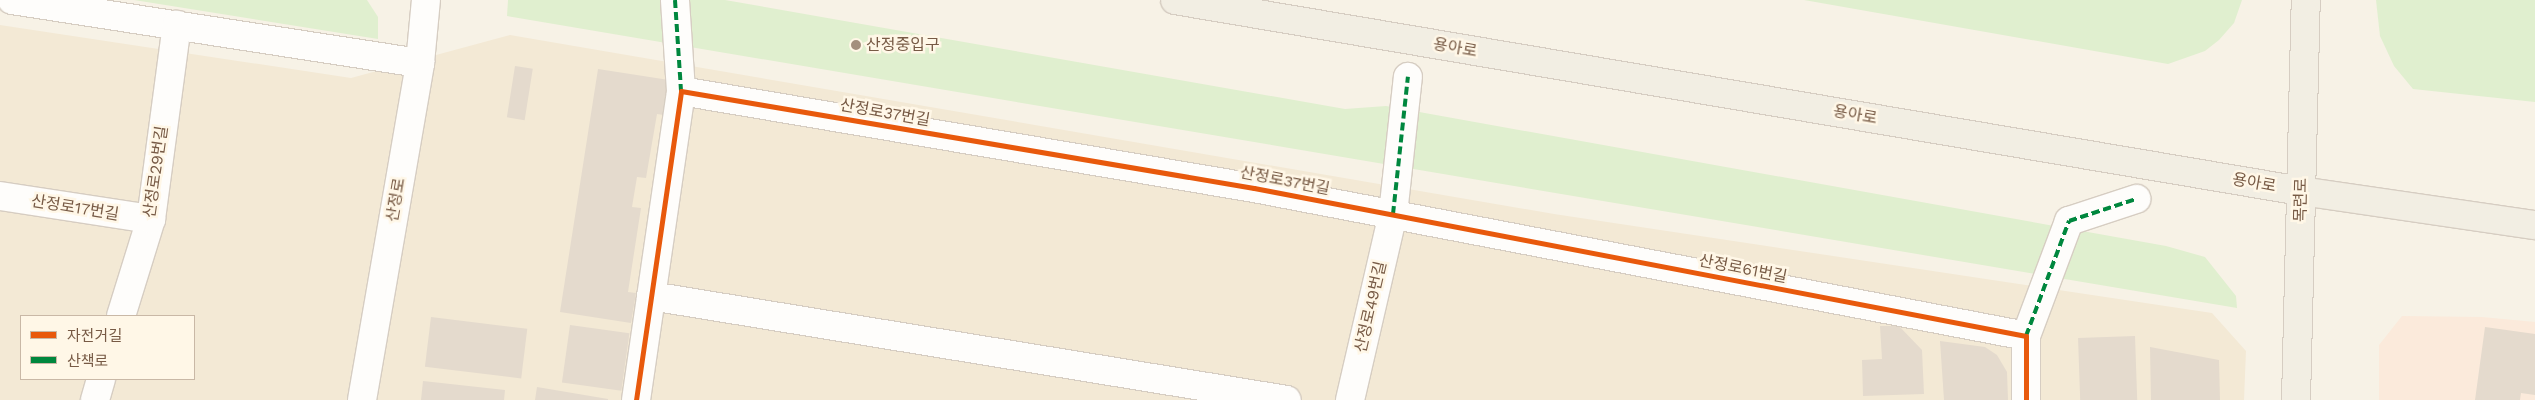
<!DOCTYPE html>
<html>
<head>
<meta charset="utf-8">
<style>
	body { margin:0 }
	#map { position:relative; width:2535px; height:400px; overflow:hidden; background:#f7f2e6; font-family:"Work Sans","Noto Sans KR",sans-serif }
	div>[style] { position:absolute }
	.residential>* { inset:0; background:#f3e9d5 }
	.commercial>* { inset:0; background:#fbeadb }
	.green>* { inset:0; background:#e0efcf }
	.building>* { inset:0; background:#e4dacd; transform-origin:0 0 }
	.roads { filter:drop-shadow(1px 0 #d6cdc2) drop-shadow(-1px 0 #d6cdc2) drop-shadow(0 1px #d6cdc2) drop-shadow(0 -1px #d6cdc2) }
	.minor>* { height:28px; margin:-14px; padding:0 14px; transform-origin:14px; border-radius:14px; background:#fefdfb }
	.major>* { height:28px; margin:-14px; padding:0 14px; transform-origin:14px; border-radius:14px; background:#f2eee3 }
	.quiet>* { height:4px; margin-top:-2px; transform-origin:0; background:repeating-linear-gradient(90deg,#00873e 0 8px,transparent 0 12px) }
	.cycleway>* { height:5px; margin:-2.5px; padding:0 2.5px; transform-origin:2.5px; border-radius:2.5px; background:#e8590c }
	.dots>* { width:14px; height:14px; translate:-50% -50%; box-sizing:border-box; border:2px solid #fff7e7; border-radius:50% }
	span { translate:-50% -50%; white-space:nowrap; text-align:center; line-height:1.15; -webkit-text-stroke:5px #fff7e7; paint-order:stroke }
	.poi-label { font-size:16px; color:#775a45 }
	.left { translate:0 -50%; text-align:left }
	.street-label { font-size:16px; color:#775a45 }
	.legend { position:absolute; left:20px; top:315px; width:175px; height:65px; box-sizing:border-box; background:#fff7e7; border:1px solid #c9b8a6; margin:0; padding:6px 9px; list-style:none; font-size:15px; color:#775a45 }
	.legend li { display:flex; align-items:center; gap:10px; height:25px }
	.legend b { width:25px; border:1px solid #c9b8a6 }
</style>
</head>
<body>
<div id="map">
	<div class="residential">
		<div style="clip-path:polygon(evenodd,0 25px,351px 78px,510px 35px,1554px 214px,2212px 313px,2246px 351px,2244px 400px,0 400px,0 25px,21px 316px,194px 316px,194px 379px,21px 379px,21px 316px)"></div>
	</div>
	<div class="commercial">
		<div style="clip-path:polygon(2402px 316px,2482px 317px,2535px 322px,2535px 400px,2379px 400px,2379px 345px)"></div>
	</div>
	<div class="green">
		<div style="clip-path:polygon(134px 0,367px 0,378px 17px,378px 39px)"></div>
		<div style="clip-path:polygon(508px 0,725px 0,1345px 109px,1386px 106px,2166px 246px,2205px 257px,2236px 296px,2237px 308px,507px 16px)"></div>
		<div style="clip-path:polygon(1804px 0,2242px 0,2234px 23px,2219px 40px,2205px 51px,2168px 64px)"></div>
		<div style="clip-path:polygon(2376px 0,2535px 0,2535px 102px,2413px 89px,2394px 66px,2380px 36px)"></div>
	</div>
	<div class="building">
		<div style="left:515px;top:66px;width:18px;height:52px;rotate:9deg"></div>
		<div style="clip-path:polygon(598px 69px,669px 80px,664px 115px,657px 114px,646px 178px,637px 177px,632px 207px,641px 208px,628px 292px,636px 293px,631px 323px,560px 312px)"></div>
		<div style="left:431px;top:317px;width:97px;height:50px;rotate:7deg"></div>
		<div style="left:570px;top:325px;width:60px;height:58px;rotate:8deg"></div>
		<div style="clip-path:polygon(1880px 326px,1899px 326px,1922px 350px,1924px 394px,1863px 396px,1862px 360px,1882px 359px)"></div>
		<div style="clip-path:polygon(2485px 327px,2535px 334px,2535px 395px,2521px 393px,2520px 400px,2475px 400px)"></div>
		<div style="left:2135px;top:336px;width:64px;height:57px;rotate:88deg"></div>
		<div style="clip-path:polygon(1940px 341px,1985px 347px,1997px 355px,2007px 372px,2008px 400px,1944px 400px)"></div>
		<div style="clip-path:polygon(2150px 347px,2219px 360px,2220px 400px,2151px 400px)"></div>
		<div style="clip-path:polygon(423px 381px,505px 390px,504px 400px,421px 400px)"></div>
		<div style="clip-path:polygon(537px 387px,608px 399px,608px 400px,535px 400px)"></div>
	</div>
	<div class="roads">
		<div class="minor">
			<div style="left:12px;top:0;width:413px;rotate:8.8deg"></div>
			<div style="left:681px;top:91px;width:581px;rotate:9.61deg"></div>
			<div style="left:1254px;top:188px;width:786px;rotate:10.85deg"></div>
			<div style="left:2026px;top:336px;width:64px;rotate:90deg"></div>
			<div style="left:0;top:196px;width:153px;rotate:8.7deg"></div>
			<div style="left:651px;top:296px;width:644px;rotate:9.29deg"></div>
			<div style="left:121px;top:316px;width:102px;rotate:-72.8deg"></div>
			<div style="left:151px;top:219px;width:196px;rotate:-82.4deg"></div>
			<div style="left:2026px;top:336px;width:123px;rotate:-69.5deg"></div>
			<div style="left:2069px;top:221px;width:71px;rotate:-18.2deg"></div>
			<div style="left:95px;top:400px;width:22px;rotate:-74deg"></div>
			<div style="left:362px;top:400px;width:342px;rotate:-80.2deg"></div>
			<div style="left:420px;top:63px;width:63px;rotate:-84.6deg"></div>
			<div style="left:636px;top:400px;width:312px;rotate:-81.7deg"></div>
			<div style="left:681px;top:91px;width:91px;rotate:-93.8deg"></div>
			<div style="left:1350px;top:400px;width:191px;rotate:-77deg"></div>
			<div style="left:1393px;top:214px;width:138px;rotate:-83.8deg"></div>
		</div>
		<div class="major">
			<div style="left:1175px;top:0;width:1142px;rotate:9.63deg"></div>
			<div style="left:2301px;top:191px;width:236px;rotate:8.3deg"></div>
			<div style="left:2296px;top:400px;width:400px;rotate:-88.6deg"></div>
		</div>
	</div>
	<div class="quiet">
		<div style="left:675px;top:0;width:91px;rotate:86.2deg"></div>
		<div style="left:1393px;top:214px;width:138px;rotate:-83.8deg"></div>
		<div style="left:2026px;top:336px;width:123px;rotate:-69.5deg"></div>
		<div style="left:2069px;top:221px;width:71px;rotate:-18.2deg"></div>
	</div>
	<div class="cycleway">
		<div style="left:636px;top:400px;width:312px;rotate:-81.7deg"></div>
		<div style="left:681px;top:91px;width:581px;rotate:9.61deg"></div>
		<div style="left:1254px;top:188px;width:786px;rotate:10.85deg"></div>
		<div style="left:2026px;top:336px;width:64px;rotate:90deg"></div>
	</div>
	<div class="dots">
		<div style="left:856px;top:45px;background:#a48f7d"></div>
	</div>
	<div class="poi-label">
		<span class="left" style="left:866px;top:45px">산정중입구</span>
	</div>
	<div class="street-label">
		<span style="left:1455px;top:48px;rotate:10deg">용아로</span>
		<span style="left:885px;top:113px;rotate:10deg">산정로37번길</span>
		<span style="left:1855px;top:115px;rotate:10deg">용아로</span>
		<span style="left:156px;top:172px;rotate:-82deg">산정로29번길</span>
		<span style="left:1285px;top:181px;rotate:11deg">산정로37번길</span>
		<span style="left:2254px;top:183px;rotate:10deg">용아로</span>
		<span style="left:396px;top:200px;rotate:-80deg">산정로</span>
		<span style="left:2301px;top:200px;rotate:-89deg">목련로</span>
		<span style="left:75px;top:208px;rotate:9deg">산정로17번길</span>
		<span style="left:1743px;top:269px;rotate:11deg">산정로61번길</span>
		<span style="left:1371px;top:307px;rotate:-77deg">산정로49번길</span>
	</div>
	<ul class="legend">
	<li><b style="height:6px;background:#e8590c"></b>자전거길</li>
	<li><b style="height:6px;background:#00873e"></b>산책로</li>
	</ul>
</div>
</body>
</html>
